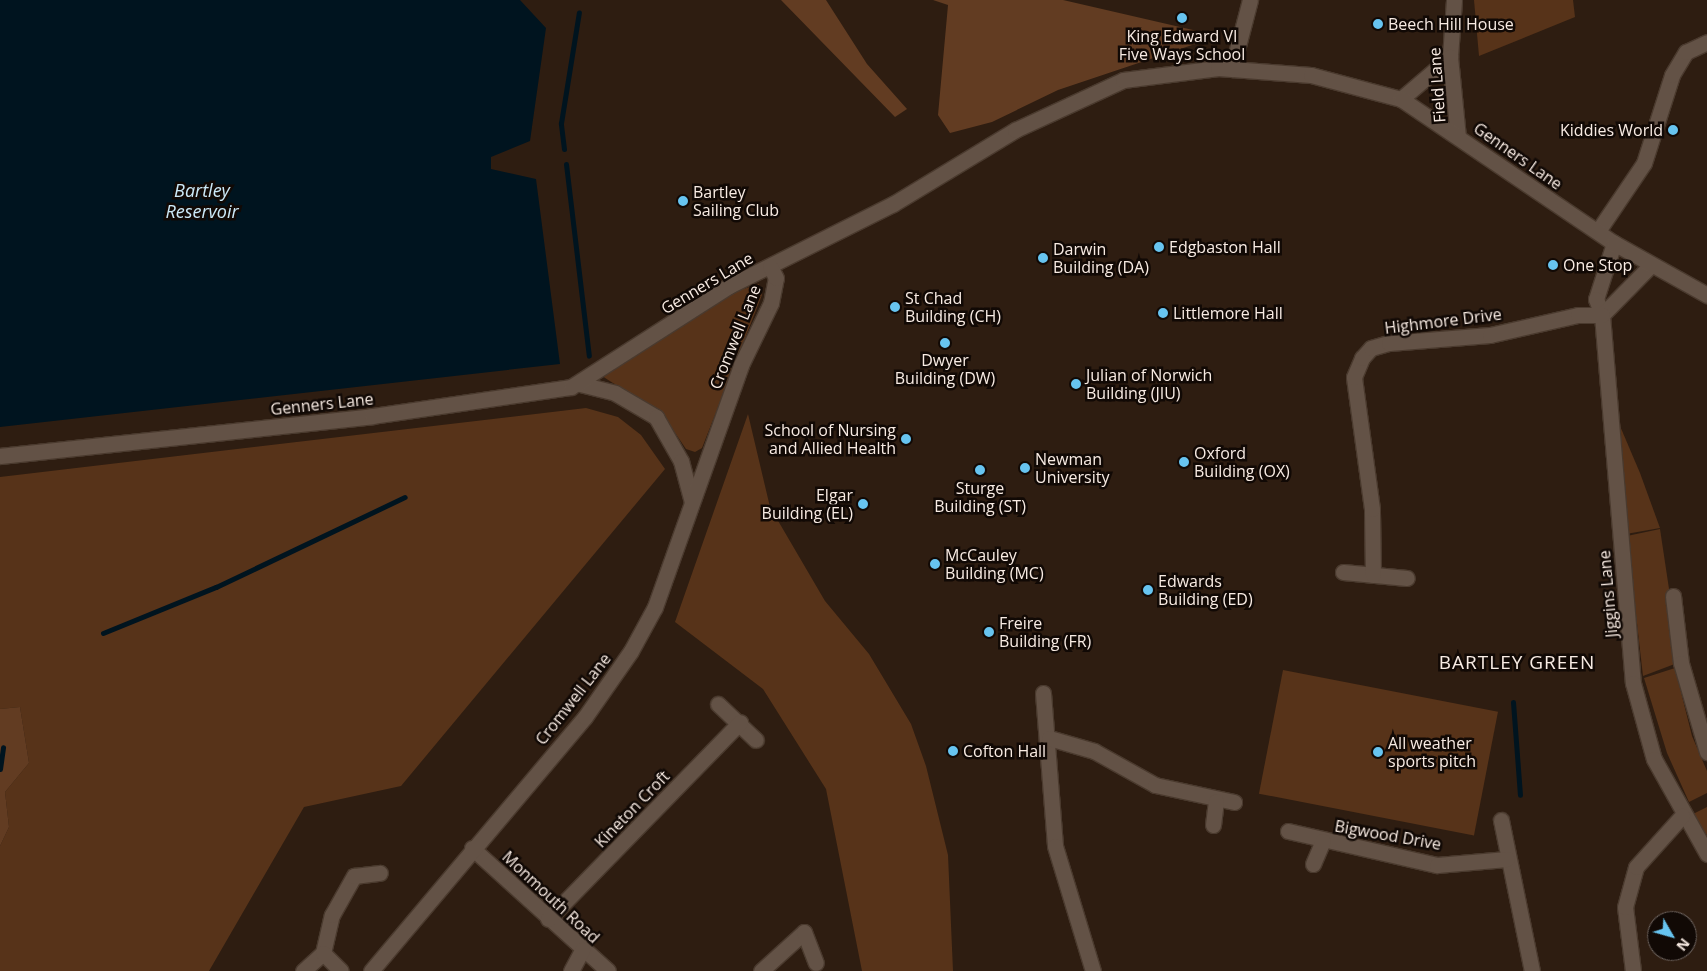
<!DOCTYPE html>
<html>
<head>
<meta charset="utf-8">
<style>
	body { margin:0 }
	#map { position:relative; width:1707px; height:971px; overflow:hidden; background:#2e1d11; font-family:"Open Sans",sans-serif }
	div>[style] { position:absolute }
	.green>* { inset:0; background:#573319; transform-origin:0 0 }
	.forest>* { inset:0; background:#623c22 }
	.water>* { inset:0; background:#00141f }
	.stream>* { height:5px; margin:-2.5px; padding:0 2.5px; transform-origin:2.5px; border-radius:2.5px; background:#00141f }
	.roads { filter:drop-shadow(1px 0 #4a3a2e) drop-shadow(-1px 0 #4a3a2e) drop-shadow(0 1px #4a3a2e) drop-shadow(0 -1px #4a3a2e) }
	.minor>* { height:15px; margin:-7.5px; padding:0 7.5px; transform-origin:7.5px; border-radius:7.5px; background:#635246 }
	.dots>* { width:14px; height:14px; translate:-50% -50%; box-sizing:border-box; border:2px solid #110905; border-radius:50% }
	span { translate:-50% -50%; white-space:nowrap; text-align:center; line-height:1.15; -webkit-text-stroke:5px #110905; paint-order:stroke }
	.poi-label { font-size:16px; color:#f8ebe3 }
	.left { translate:0 -50%; text-align:left }
	.right { translate:-100% -50%; text-align:right }
	.street-label { font-size:16px; color:#f8ebe3 }
	.water-label { font-size:18px; color:#cceaf9; font-style:italic }
	.quarter-label { font-size:19px; color:#f8ebe3; letter-spacing:1px }
	.north { position:absolute; left:1647px; top:911px; width:50px; height:50px; box-sizing:border-box; background:#110905; border:1px solid #6d635e; border-radius:50%; rotate:128deg; font-size:14px; font-weight:700; line-height:20px; text-align:center; color:#f8ebe3 }
	.north::after { content:''; display:block; margin:auto; width:18px; height:22px; background:#67c4f0; clip-path:polygon(50% 0,100% 100%,50% 72%,0 100%) }
</style>
</head>
<body>
<div id="map">
	<div class="green">
		<div style="clip-path:polygon(1474px 0,1573px 0,1575px 17px,1479px 56px)"></div>
		<div style="clip-path:polygon(759px 284px,762px 295px,702px 448px,695px 452px,686px 449px,663px 415px,602px 376px,737px 291px)"></div>
		<div style="clip-path:polygon(586px 408px,618px 417px,641px 435px,665px 469px,401px 786px,304px 807px,209px 971px,0 971px,0 846px,9px 827px,5px 792px,29px 763px,20px 707px,0 709px,0 477px)"></div>
		<div style="clip-path:polygon(748px 414px,770px 507px,825px 601px,869px 654px,911px 724px,926px 766px,948px 855px,953px 971px,862px 971px,826px 789px,763px 689px,675px 622px)"></div>
		<div style="clip-path:polygon(1620px 426px,1640px 473px,1660px 528px,1626px 534px)"></div>
		<div style="clip-path:polygon(1660px 529px,1680px 662px,1643px 676px,1627px 536px)"></div>
		<div style="clip-path:polygon(1675px 668px,1692px 736px,1707px 771px,1707px 793px,1689px 802px,1667px 753px,1644px 678px)"></div>
		<div style="left:1283px;top:670px;width:219px;height:126px;rotate:11deg"></div>
		<div style="clip-path:polygon(1707px 807px,1707px 835px,1691px 815px)"></div>
	</div>
	<div class="forest">
		<div style="clip-path:polygon(781px 0,826px 0,867px 64px,907px 109px,895px 117px)"></div>
		<div style="clip-path:polygon(933px 0,1063px 0,1219px 36px,1058px 90px,992px 122px,950px 133px,938px 115px,948px 5px)"></div>
		<div style="clip-path:polygon(20px 707px,29px 763px,5px 792px,9px 827px,0 846px,0 709px)"></div>
	</div>
	<div class="water">
		<div style="clip-path:polygon(0 0,520px 0,546px 28px,530px 141px,491px 157px,491px 169px,536px 179px,560px 364px,0 427px)"></div>
	</div>
	<div class="stream">
		<div style="left:564px;top:149px;width:26px;rotate:-97deg"></div>
		<div style="left:561px;top:123px;width:112px;rotate:-80.8deg"></div>
		<div style="left:566px;top:164px;width:193px;rotate:83.2deg"></div>
		<div style="left:103px;top:633px;width:122px;rotate:-22.2deg"></div>
		<div style="left:216px;top:587px;width:209px;rotate:-25.5deg"></div>
		<div style="left:1513px;top:702px;width:93px;rotate:85.7deg"></div>
		<div style="left:0;top:769px;width:22px;rotate:-82deg"></div>
	</div>
	<div class="roads">
		<div class="minor">
			<div style="left:1454px;top:0;width:57px;rotate:94deg"></div>
			<div style="left:1450px;top:57px;width:80px;rotate:84.3deg"></div>
			<div style="left:1232px;top:69px;width:71px;rotate:-75.4deg"></div>
			<div style="left:1401px;top:99px;width:65px;rotate:-40.6deg"></div>
			<div style="left:1598px;top:231px;width:82px;rotate:-55.9deg"></div>
			<div style="left:1644px;top:163px;width:92px;rotate:-72.3deg"></div>
			<div style="left:1672px;top:75px;width:27px;rotate:-59deg"></div>
			<div style="left:1686px;top:52px;width:23px;rotate:-25deg"></div>
			<div style="left:1614px;top:243px;width:59px;rotate:107.8deg"></div>
			<div style="left:1596px;top:299px;width:17px;rotate:69deg"></div>
			<div style="left:1602px;top:315px;width:369px;rotate:85.2deg"></div>
			<div style="left:1633px;top:683px;width:79px;rotate:74.6deg"></div>
			<div style="left:1654px;top:759px;width:109px;rotate:60.8deg"></div>
			<div style="left:1602px;top:315px;width:69px;rotate:-45.6deg"></div>
			<div style="left:580px;top:384px;width:36px;rotate:14deg"></div>
			<div style="left:615px;top:393px;width:48px;rotate:30.3deg"></div>
			<div style="left:656px;top:417px;width:51px;rotate:60.4deg"></div>
			<div style="left:681px;top:461px;width:42px;rotate:75deg"></div>
			<div style="left:0;top:456px;width:374px;rotate:-6.1deg"></div>
			<div style="left:372px;top:416px;width:201px;rotate:-8.3deg"></div>
			<div style="left:571px;top:387px;width:188px;rotate:-32.6deg"></div>
			<div style="left:729px;top:286px;width:183px;rotate:-26.6deg"></div>
			<div style="left:893px;top:204px;width:143px;rotate:-31.2deg"></div>
			<div style="left:1015px;top:130px;width:119px;rotate:-24.8deg"></div>
			<div style="left:1123px;top:80px;width:96px;rotate:-7.2deg"></div>
			<div style="left:1218px;top:68px;width:93px;rotate:4.3deg"></div>
			<div style="left:1311px;top:75px;width:93px;rotate:14.9deg"></div>
			<div style="left:1401px;top:99px;width:257px;rotate:34.1deg"></div>
			<div style="left:1614px;top:243px;width:107px;rotate:29.2deg"></div>
			<div style="left:1343px;top:572px;width:64px;rotate:5.4deg"></div>
			<div style="left:1373px;top:575px;width:66px;rotate:-90.9deg"></div>
			<div style="left:1372px;top:509px;width:133px;rotate:-97.8deg"></div>
			<div style="left:1354px;top:377px;width:21px;rotate:-67deg"></div>
			<div style="left:1362px;top:358px;width:13px;rotate:-48deg"></div>
			<div style="left:1371px;top:348px;width:19px;rotate:-16deg"></div>
			<div style="left:1389px;top:343px;width:101px;rotate:-4.5deg"></div>
			<div style="left:1490px;top:335px;width:90px;rotate:-12.8deg"></div>
			<div style="left:1578px;top:315px;width:24px"></div>
			<div style="left:1673px;top:596px;width:67px;rotate:83.2deg"></div>
			<div style="left:1681px;top:663px;width:93px;rotate:73.7deg"></div>
			<div style="left:1043px;top:693px;width:153px;rotate:85.5deg"></div>
			<div style="left:1055px;top:846px;width:131px;rotate:73.1deg"></div>
			<div style="left:718px;top:704px;width:52px;rotate:43.5deg"></div>
			<div style="left:1049px;top:738px;width:47px;rotate:16.1deg"></div>
			<div style="left:1094px;top:751px;width:70px;rotate:29.1deg"></div>
			<div style="left:1155px;top:785px;width:81px;rotate:12.1deg"></div>
			<div style="left:1501px;top:820px;width:154px;rotate:78.4deg"></div>
			<div style="left:1213px;top:825px;width:24px;rotate:-83deg"></div>
			<div style="left:1288px;top:831px;width:153px;rotate:12.9deg"></div>
			<div style="left:1437px;top:865px;width:70px;rotate:-4.9deg"></div>
			<div style="left:472px;top:848px;width:183px;rotate:42.1deg"></div>
			<div style="left:1313px;top:864px;width:25px;rotate:-67deg"></div>
			<div style="left:548px;top:919px;width:275px;rotate:-45.7deg"></div>
			<div style="left:323px;top:953px;width:39px;rotate:-77deg"></div>
			<div style="left:332px;top:915px;width:45px;rotate:-60.6deg"></div>
			<div style="left:354px;top:876px;width:26px;rotate:-7deg"></div>
			<div style="left:303px;top:971px;width:27px;rotate:-42deg"></div>
			<div style="left:323px;top:953px;width:25px;rotate:45deg"></div>
			<div style="left:371px;top:971px;width:332px;rotate:-49.9deg"></div>
			<div style="left:585px;top:717px;width:80px;rotate:-55.1deg"></div>
			<div style="left:631px;top:651px;width:50px;rotate:-61.4deg"></div>
			<div style="left:655px;top:607px;width:257px;rotate:-70.4deg"></div>
			<div style="left:741px;top:365px;width:69px;rotate:-64.2deg"></div>
			<div style="left:771px;top:303px;width:25px;rotate:-79deg"></div>
			<div style="left:776px;top:278px;width:13px;rotate:-117deg"></div>
			<div style="left:571px;top:971px;width:24px;rotate:-62deg"></div>
			<div style="left:761px;top:971px;width:58px;rotate:-42.2deg"></div>
			<div style="left:804px;top:932px;width:33px;rotate:69deg"></div>
			<div style="left:1633px;top:971px;width:64px;rotate:-97.1deg"></div>
			<div style="left:1625px;top:907px;width:41px;rotate:-74.6deg"></div>
			<div style="left:1636px;top:867px;width:69px;rotate:-48deg"></div>
		</div>
	</div>
	<div class="dots">
		<div style="left:1182px;top:18px;background:#67c4f0"></div>
		<div style="left:1378px;top:24px;background:#67c4f0"></div>
		<div style="left:1673px;top:130px;background:#67c4f0"></div>
		<div style="left:683px;top:201px;background:#67c4f0"></div>
		<div style="left:1159px;top:247px;background:#67c4f0"></div>
		<div style="left:1043px;top:258px;background:#67c4f0"></div>
		<div style="left:1553px;top:265px;background:#67c4f0"></div>
		<div style="left:895px;top:307px;background:#67c4f0"></div>
		<div style="left:1163px;top:313px;background:#67c4f0"></div>
		<div style="left:945px;top:343px;background:#67c4f0"></div>
		<div style="left:1076px;top:384px;background:#67c4f0"></div>
		<div style="left:906px;top:439px;background:#67c4f0"></div>
		<div style="left:1184px;top:462px;background:#67c4f0"></div>
		<div style="left:1025px;top:468px;background:#67c4f0"></div>
		<div style="left:980px;top:470px;background:#67c4f0"></div>
		<div style="left:863px;top:504px;background:#67c4f0"></div>
		<div style="left:935px;top:564px;background:#67c4f0"></div>
		<div style="left:1148px;top:590px;background:#67c4f0"></div>
		<div style="left:989px;top:632px;background:#67c4f0"></div>
		<div style="left:953px;top:751px;background:#67c4f0"></div>
		<div style="left:1378px;top:752px;background:#67c4f0"></div>
	</div>
	<div class="poi-label">
		<span class="left" style="left:1388px;top:24px">Beech Hill House</span>
		<span style="left:1182px;top:45px">King Edward VI<br>Five Ways School</span>
		<span class="right" style="left:1663px;top:130px">Kiddies World</span>
		<span class="left" style="left:693px;top:201px">Bartley<br>Sailing Club</span>
		<span class="left" style="left:1169px;top:247px">Edgbaston Hall</span>
		<span class="left" style="left:1053px;top:258px">Darwin<br>Building (DA)</span>
		<span class="left" style="left:1563px;top:265px">One Stop</span>
		<span class="left" style="left:905px;top:307px">St Chad<br>Building (CH)</span>
		<span class="left" style="left:1173px;top:313px">Littlemore Hall</span>
		<span style="left:945px;top:369px">Dwyer<br>Building (DW)</span>
		<span class="left" style="left:1086px;top:384px">Julian of Norwich<br>Building (JIU)</span>
		<span class="right" style="left:896px;top:439px">School of Nursing<br>and Allied Health</span>
		<span class="left" style="left:1194px;top:462px">Oxford<br>Building (OX)</span>
		<span class="left" style="left:1035px;top:468px">Newman<br>University</span>
		<span style="left:980px;top:497px">Sturge<br>Building (ST)</span>
		<span class="right" style="left:853px;top:504px">Elgar<br>Building (EL)</span>
		<span class="left" style="left:945px;top:564px">McCauley<br>Building (MC)</span>
		<span class="left" style="left:1158px;top:590px">Edwards<br>Building (ED)</span>
		<span class="left" style="left:999px;top:632px">Freire<br>Building (FR)</span>
		<span class="left" style="left:1388px;top:752px">All weather<br>sports pitch</span>
		<span class="left" style="left:963px;top:751px">Cofton Hall</span>
	</div>
	<div class="street-label">
		<span style="left:1437px;top:85px;rotate:-94deg">Field Lane</span>
		<span style="left:1518px;top:156px;rotate:35deg">Genners Lane</span>
		<span style="left:707px;top:283px;rotate:-31deg">Genners Lane</span>
		<span style="left:1443px;top:321px;rotate:-7deg">Highmore Drive</span>
		<span style="left:735px;top:337px;rotate:-68deg">Cromwell Lane</span>
		<span style="left:322px;top:404px;rotate:-6deg">Genners Lane</span>
		<span style="left:1608px;top:594px;rotate:-95deg">Jiggins Lane</span>
		<span style="left:573px;top:699px;rotate:-52deg">Cromwell Lane</span>
		<span style="left:632px;top:809px;rotate:-46deg">Kineton Croft</span>
		<span style="left:1388px;top:835px;rotate:10deg">Bigwood Drive</span>
		<span style="left:551px;top:897px;rotate:43deg">Monmouth Road</span>
	</div>
	<div class="water-label">
		<span style="left:202px;top:201px">Bartley<br>Reservoir</span>
	</div>
	<div class="quarter-label">
		<span style="left:1517px;top:663px">BARTLEY GREEN</span>
	</div>
	<div class="north">N</div>
</div>
</body>
</html>
